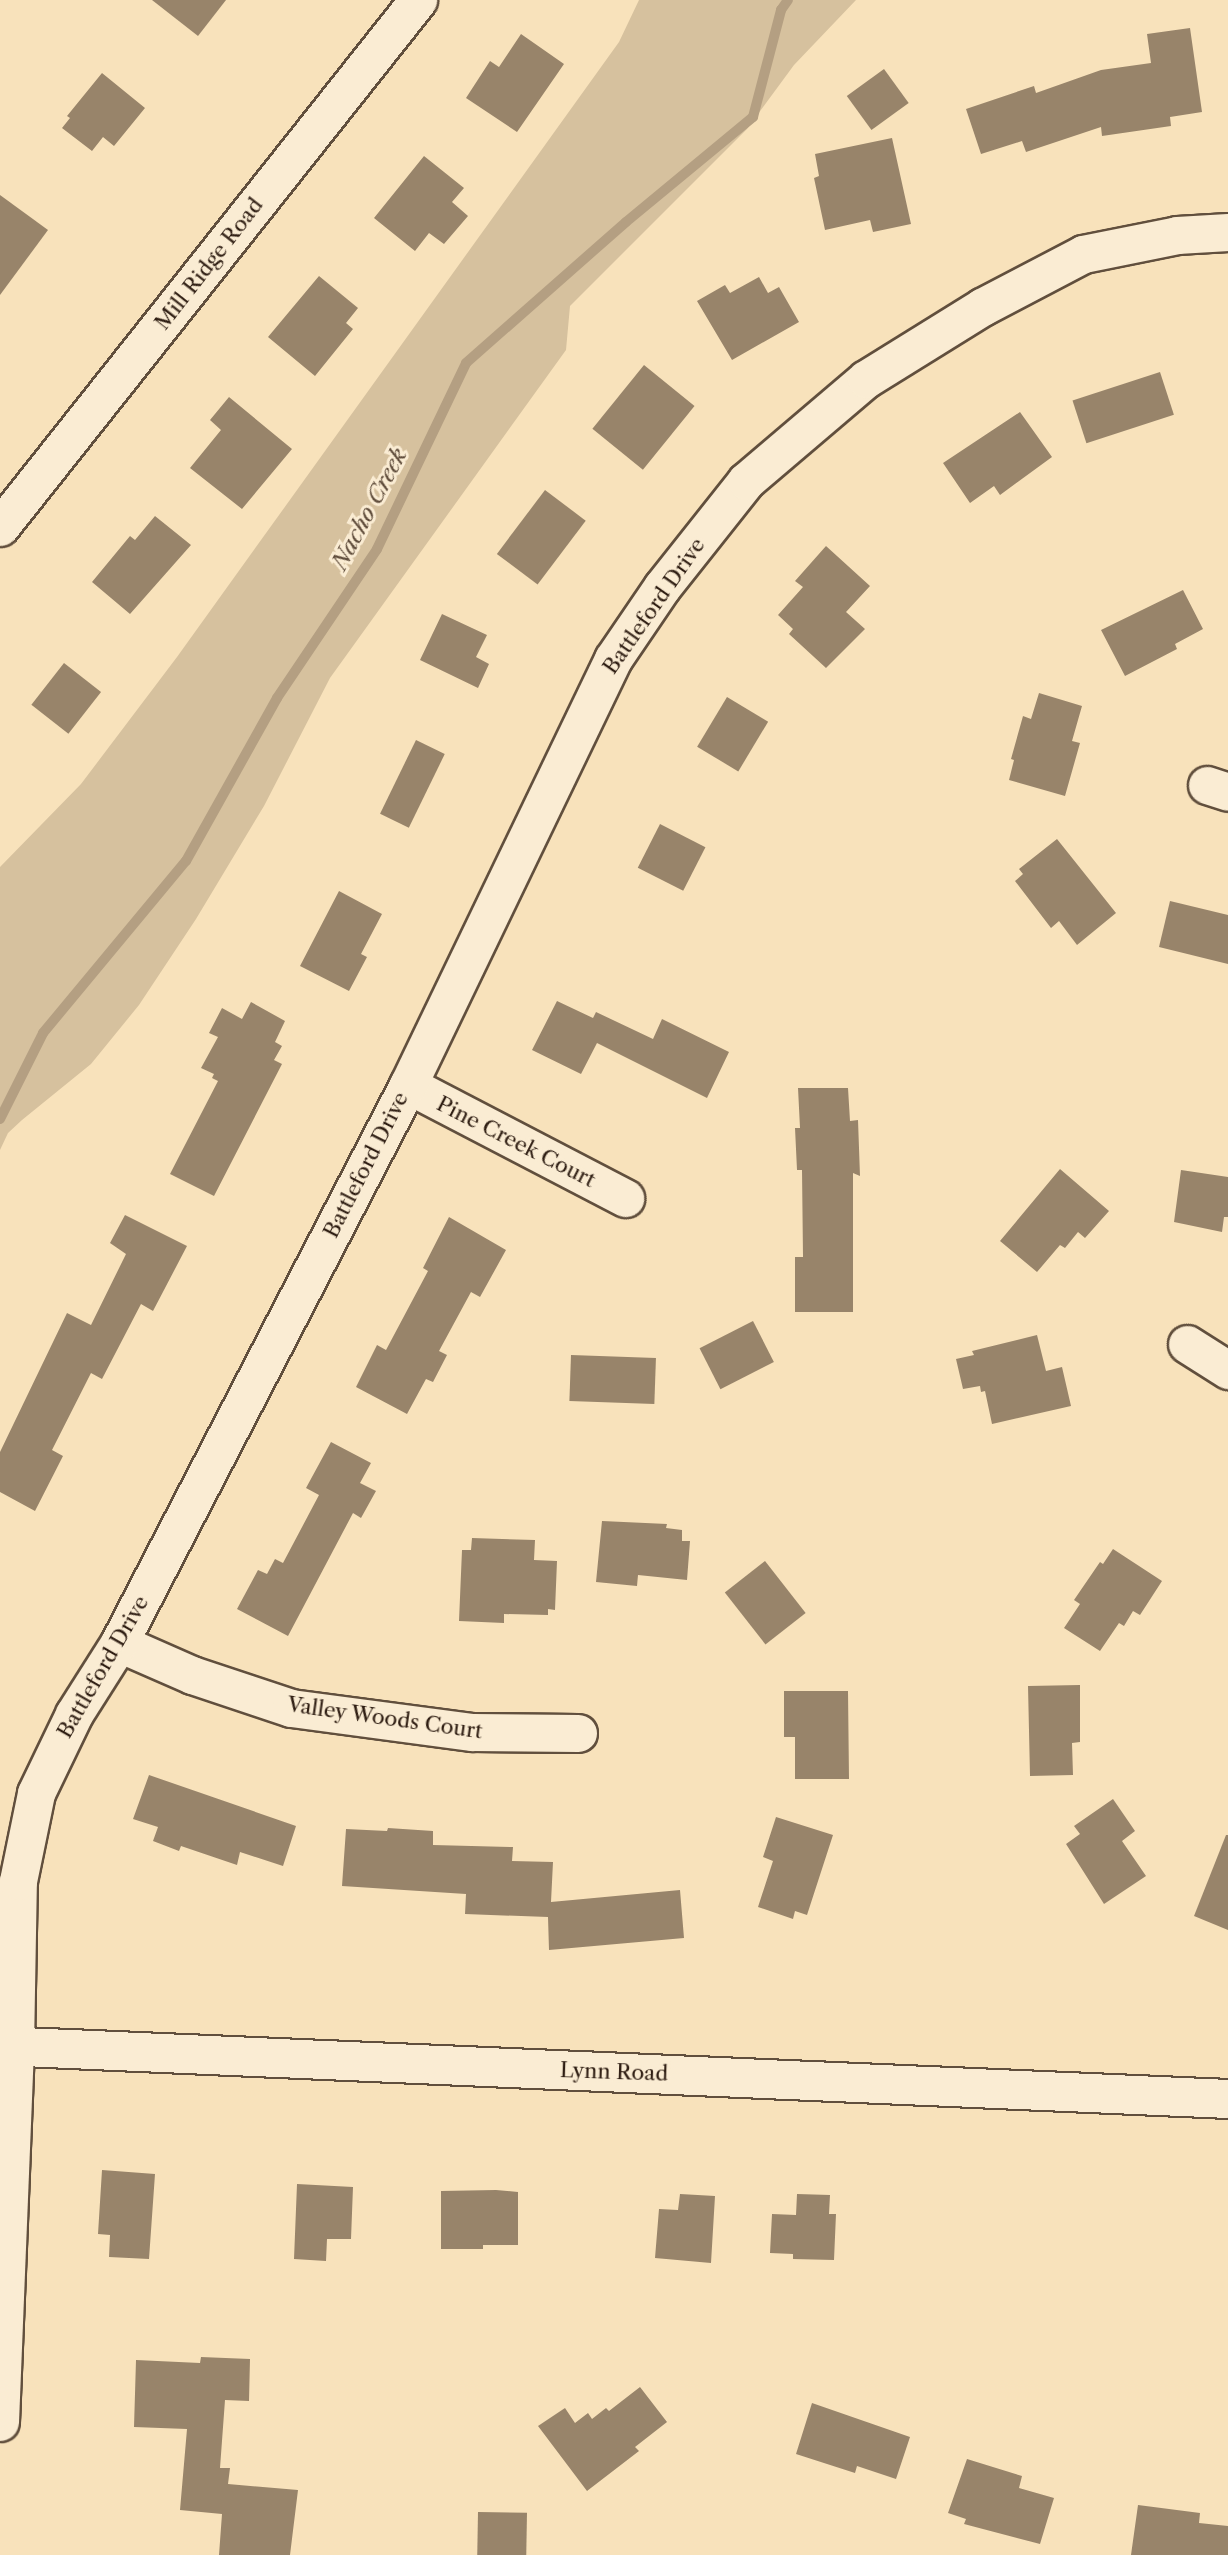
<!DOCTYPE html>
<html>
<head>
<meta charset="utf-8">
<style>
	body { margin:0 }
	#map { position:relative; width:1228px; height:2555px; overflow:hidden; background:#f8e2bb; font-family:"Libre Caslon Text",serif }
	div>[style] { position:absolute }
	.green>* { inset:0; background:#d6c19e }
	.stream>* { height:10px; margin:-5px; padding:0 5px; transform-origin:5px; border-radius:5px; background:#b49f82 }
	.building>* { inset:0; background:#98846a; transform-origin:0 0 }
	.roads { filter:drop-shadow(2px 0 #614f3d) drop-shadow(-2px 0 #614f3d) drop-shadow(0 2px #614f3d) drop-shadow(0 -2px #614f3d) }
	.minor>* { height:37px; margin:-18.5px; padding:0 18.5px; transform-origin:18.5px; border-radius:18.5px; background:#faecd3 }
	.tertiary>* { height:38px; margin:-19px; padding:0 19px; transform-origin:19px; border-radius:19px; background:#faecd3 }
	.secondary>* { height:38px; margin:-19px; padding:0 19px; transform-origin:19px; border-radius:19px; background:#faecd3 }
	span { translate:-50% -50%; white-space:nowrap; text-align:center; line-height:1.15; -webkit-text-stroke:6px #faecd3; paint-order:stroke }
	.street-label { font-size:21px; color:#2f1e13 }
	.water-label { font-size:23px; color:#5e4b3a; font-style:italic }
</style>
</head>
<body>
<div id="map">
	<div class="green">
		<div style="clip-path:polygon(639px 0,856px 0,794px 65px,747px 129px,570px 306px,566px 350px,330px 678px,264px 806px,196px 919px,139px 1005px,91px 1064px,22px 1120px,8px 1133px,0 1150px,0 867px,81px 784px,177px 657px,619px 42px)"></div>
	</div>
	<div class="stream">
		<div style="left:0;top:1119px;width:96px;rotate:-63.4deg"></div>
		<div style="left:43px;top:1033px;width:224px;rotate:-50.3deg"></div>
		<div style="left:186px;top:861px;width:187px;rotate:-60.8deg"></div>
		<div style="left:277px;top:698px;width:179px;rotate:-56.1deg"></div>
		<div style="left:377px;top:549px;width:206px;rotate:-64.4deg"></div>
		<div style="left:466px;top:363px;width:213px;rotate:-41.4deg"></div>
		<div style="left:626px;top:222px;width:165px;rotate:-39.6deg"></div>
		<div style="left:753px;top:117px;width:111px;rotate:-75.3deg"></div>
		<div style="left:781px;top:10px;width:12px;rotate:-55deg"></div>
	</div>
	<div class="building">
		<div style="clip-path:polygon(152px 0,226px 0,198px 36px)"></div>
		<div style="clip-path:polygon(1190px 28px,1202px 112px,1170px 117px,1171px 126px,1102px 136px,1101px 127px,1026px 152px,1022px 141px,981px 154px,966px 109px,1034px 86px,1036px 93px,1101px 70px,1151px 63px,1147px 34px)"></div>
		<div style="clip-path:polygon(521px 34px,564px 64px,517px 132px,466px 98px,490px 61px,499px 67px)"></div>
		<div style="left:884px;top:69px;width:42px;height:46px;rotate:54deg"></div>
		<div style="clip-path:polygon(102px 73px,145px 108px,114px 146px,103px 137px,92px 151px,62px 128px,70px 118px,67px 116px)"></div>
		<div style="clip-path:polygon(892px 138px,911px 224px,873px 232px,870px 220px,825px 230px,814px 178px,819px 176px,815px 154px)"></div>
		<div style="clip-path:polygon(424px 156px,464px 188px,452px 202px,468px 216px,444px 244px,429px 233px,415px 251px,374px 218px)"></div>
		<div style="clip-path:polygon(0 195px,48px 230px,0 295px)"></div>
		<div style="clip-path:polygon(319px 276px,358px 308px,346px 323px,353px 329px,315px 376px,268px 337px)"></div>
		<div style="clip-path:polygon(759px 277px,768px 293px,779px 287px,799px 322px,732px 360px,697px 301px,725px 285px,730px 293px)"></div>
		<div style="left:644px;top:365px;width:65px;height:82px;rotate:39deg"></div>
		<div style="left:1160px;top:372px;width:45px;height:92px;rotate:72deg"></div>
		<div style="clip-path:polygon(229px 397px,292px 449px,242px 509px,190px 468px,221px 430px,210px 420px)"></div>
		<div style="clip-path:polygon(1020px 412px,1052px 457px,1000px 495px,994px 486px,970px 503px,943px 463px)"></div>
		<div style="left:545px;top:490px;width:51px;height:80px;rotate:37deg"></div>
		<div style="clip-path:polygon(155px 516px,191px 545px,130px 614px,92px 582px,130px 536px,135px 540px)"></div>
		<div style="clip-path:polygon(826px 546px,870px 586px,846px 612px,865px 629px,826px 668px,789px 634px,793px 629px,778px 615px,803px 587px,795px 581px)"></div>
		<div style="clip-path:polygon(1183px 590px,1203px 629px,1175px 644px,1177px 649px,1125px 676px,1101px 630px)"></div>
		<div style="clip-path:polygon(442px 614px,487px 635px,476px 657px,489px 664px,478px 688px,420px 660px)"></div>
		<div style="left:64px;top:663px;width:47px;height:53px;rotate:38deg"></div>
		<div style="clip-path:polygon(1039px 693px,1082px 706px,1072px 741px,1080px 743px,1065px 796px,1009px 780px,1014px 760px,1011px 759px,1023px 716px,1031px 719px)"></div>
		<div style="left:727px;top:697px;width:48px;height:58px;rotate:31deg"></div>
		<div style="left:416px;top:740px;width:32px;height:82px;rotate:26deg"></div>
		<div style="left:660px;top:824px;width:51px;height:49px;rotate:27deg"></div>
		<div style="clip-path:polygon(1057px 839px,1116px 913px,1077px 945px,1059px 921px,1051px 928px,1015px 881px,1023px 874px,1019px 869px)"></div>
		<div style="clip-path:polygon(339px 891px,382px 914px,361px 954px,367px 957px,349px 991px,300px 966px)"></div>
		<div style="clip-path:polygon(1170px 901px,1228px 915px,1228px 964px,1159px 947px)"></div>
		<div style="clip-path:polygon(557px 1001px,593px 1018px,596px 1012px,653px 1039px,662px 1019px,729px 1052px,707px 1098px,597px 1043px,581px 1074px,532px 1050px)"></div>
		<div style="clip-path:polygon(251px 1002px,285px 1021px,275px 1042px,282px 1046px,274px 1060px,282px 1064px,214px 1196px,170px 1174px,218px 1081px,212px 1078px,214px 1074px,201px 1068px,218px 1037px,209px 1033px,222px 1008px,242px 1019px)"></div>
		<div style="clip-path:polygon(798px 1088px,848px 1088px,850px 1121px,858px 1120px,860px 1176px,853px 1173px,853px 1312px,795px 1312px,795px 1257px,803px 1257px,802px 1170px,797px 1170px,795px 1128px,800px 1128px)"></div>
		<div style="clip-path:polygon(1060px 1169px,1109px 1211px,1085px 1238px,1078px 1232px,1065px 1248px,1060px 1245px,1037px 1272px,1000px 1241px)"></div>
		<div style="clip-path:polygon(1181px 1170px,1228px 1177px,1228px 1217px,1224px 1217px,1222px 1232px,1174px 1222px)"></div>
		<div style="clip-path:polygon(125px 1215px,187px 1246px,153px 1311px,141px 1304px,102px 1379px,91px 1373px,52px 1450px,63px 1456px,35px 1511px,0 1492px,0 1452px,67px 1313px,91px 1325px,126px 1254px,110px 1243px)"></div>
		<div style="clip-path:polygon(449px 1217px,506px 1250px,480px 1297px,471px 1292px,439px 1351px,447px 1355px,433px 1382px,426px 1379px,407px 1414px,356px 1387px,377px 1345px,386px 1350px,428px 1271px,423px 1268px)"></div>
		<div style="left:753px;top:1321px;width:46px;height:60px;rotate:63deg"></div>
		<div style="clip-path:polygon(1037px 1335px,1046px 1371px,1062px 1367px,1071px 1406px,992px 1424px,985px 1391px,981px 1392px,980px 1386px,963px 1389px,956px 1359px,974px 1355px,972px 1351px)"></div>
		<div style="left:571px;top:1355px;width:85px;height:46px;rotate:2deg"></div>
		<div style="clip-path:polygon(331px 1442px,371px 1463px,360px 1483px,376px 1491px,361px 1518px,353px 1513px,288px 1636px,237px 1609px,258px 1570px,267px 1574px,275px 1559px,283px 1563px,319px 1495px,306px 1488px)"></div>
		<div style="clip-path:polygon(602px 1521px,667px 1524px,666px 1528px,682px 1530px,682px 1541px,690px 1541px,687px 1580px,638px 1575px,637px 1586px,596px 1582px)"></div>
		<div style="clip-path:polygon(472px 1538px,535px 1540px,534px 1560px,557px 1561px,555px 1610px,548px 1609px,548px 1615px,504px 1614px,504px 1623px,459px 1621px,462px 1550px,471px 1550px)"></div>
		<div style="clip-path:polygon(1113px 1549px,1162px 1581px,1140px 1615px,1133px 1611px,1124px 1626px,1119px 1623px,1100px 1651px,1064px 1628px,1080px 1604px,1074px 1600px,1100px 1562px,1103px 1564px)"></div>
		<div style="left:765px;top:1561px;width:66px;height:51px;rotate:52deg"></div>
		<div style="clip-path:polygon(1080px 1685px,1080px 1742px,1072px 1743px,1073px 1775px,1030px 1776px,1028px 1686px)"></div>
		<div style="clip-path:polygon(784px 1691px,848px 1691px,849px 1779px,795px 1779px,795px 1737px,784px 1737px)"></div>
		<div style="clip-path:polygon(149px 1775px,296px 1826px,283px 1866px,240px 1852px,237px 1865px,181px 1846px,179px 1851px,153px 1841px,158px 1827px,133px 1819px)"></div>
		<div style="clip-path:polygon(1113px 1799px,1135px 1831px,1122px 1841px,1146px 1876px,1104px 1904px,1066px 1844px,1080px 1834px,1074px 1826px)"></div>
		<div style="clip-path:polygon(776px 1817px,833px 1835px,807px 1915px,795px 1911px,793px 1919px,758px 1907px,773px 1861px,763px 1857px)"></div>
		<div style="clip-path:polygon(388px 1828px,433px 1831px,433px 1845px,513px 1847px,512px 1861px,553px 1862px,551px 1902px,680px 1890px,684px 1938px,549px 1950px,548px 1917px,465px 1914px,466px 1894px,342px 1886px,346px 1829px,387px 1831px)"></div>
		<div style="clip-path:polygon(1226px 1835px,1228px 1835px,1228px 1930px,1194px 1916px)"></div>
		<div style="clip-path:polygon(102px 2170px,155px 2174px,149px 2259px,109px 2257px,110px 2235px,98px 2234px)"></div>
		<div style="clip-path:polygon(297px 2184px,353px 2187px,351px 2239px,327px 2239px,326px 2261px,294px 2259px)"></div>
		<div style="clip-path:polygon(496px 2190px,518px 2192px,518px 2245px,483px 2245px,483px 2249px,441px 2249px,441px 2191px)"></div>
		<div style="clip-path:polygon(680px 2194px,715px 2196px,711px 2263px,655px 2258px,659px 2209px,678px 2210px)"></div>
		<div style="clip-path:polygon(797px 2194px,830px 2195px,829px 2214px,836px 2214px,834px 2260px,793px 2259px,793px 2254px,770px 2253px,772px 2214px,796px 2215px)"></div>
		<div style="clip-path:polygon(201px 2357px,250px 2359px,249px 2401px,225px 2400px,220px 2468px,230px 2468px,228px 2484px,298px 2490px,290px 2555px,219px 2555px,222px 2514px,180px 2510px,187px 2429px,134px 2427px,136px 2360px,200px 2363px)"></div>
		<div style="clip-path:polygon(640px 2387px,667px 2422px,635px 2447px,639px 2451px,587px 2491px,538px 2426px,565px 2408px,575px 2423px,588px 2413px,592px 2419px,606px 2408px,609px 2411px)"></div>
		<div style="clip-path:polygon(812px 2403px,910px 2437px,896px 2479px,857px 2466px,855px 2473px,796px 2454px)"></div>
		<div style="clip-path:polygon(967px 2459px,1022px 2476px,1019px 2488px,1054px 2498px,1040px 2544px,964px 2524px,966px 2519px,948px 2513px)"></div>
		<div style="clip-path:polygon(1138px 2505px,1200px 2513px,1199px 2523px,1228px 2526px,1228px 2555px,1131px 2555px)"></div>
		<div style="left:478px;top:2512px;width:49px;height:43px;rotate:1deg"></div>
	</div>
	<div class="roads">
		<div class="minor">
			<div style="left:0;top:527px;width:673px;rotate:-51.58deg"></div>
			<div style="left:1207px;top:785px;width:22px;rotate:18deg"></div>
			<div style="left:408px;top:1085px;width:245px;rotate:27.5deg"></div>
			<div style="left:1187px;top:1344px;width:49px;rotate:32.4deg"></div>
			<div style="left:119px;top:1643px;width:80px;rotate:23.7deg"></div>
			<div style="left:192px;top:1675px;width:104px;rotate:18.4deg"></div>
			<div style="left:291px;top:1708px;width:183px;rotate:7.6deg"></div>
			<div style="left:472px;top:1732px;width:106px;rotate:0.5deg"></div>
			<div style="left:15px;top:2047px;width:166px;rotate:-89deg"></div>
			<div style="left:18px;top:1881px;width:90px;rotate:-78.4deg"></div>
			<div style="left:36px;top:1793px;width:88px;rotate:-64.3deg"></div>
			<div style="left:74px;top:1714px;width:84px;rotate:-57.6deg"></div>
			<div style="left:119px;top:1643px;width:628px;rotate:-62.62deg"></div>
			<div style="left:408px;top:1085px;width:473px;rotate:-64.3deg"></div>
			<div style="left:613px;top:659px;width:87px;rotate:-55.8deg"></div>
			<div style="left:662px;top:587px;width:135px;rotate:-51.6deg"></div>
			<div style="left:746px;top:481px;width:157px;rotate:-40.4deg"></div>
			<div style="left:866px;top:379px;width:137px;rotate:-31.8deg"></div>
			<div style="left:982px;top:307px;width:114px;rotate:-27.7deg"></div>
			<div style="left:1083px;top:254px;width:96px;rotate:-11.4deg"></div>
			<div style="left:1177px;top:235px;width:51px;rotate:-3.4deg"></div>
		</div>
		<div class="tertiary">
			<div style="left:0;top:2422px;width:375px;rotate:-87.7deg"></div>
		</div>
		<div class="secondary">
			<div style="left:0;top:2046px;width:1229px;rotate:2.47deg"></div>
		</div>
	</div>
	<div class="street-label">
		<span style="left:209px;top:264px;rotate:-52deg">Mill Ridge Road</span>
		<span style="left:654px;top:606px;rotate:-55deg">Battleford Drive</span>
		<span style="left:516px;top:1142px;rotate:27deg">Pine Creek Court</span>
		<span style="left:366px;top:1165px;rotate:-63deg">Battleford Drive</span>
		<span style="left:103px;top:1667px;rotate:-60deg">Battleford Drive</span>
		<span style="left:385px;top:1718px;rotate:8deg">Valley Woods Court</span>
		<span style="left:614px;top:2072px;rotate:2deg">Lynn Road</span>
	</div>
	<div class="water-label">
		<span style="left:369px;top:509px;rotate:-62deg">Nacho Creek</span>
	</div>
</div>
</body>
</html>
